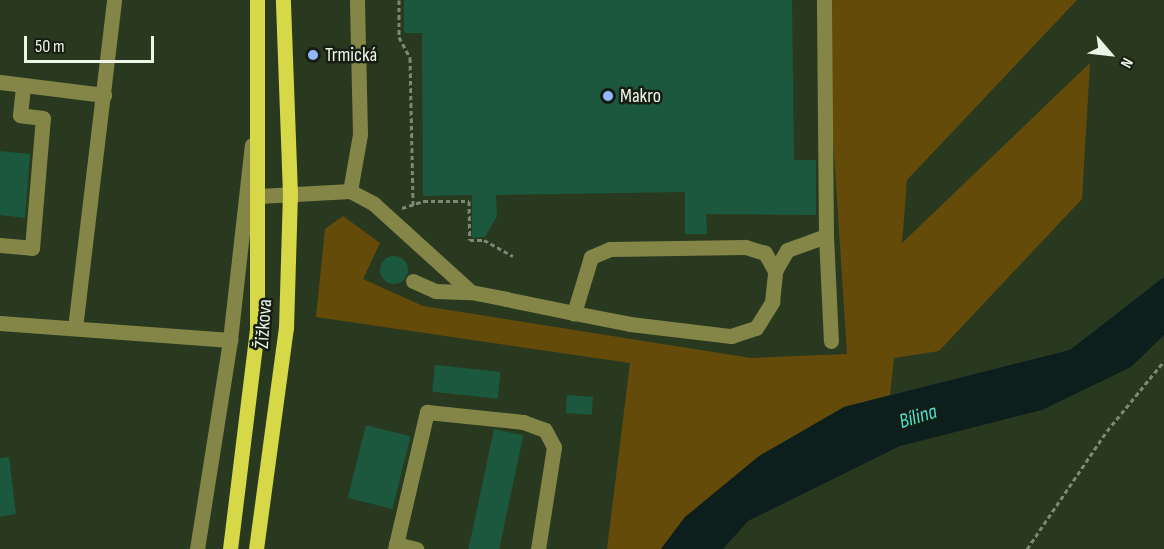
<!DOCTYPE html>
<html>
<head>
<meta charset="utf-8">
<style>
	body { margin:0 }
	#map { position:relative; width:1164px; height:549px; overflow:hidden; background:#283920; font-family:"Sofia Sans Condensed",sans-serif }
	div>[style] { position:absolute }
	.green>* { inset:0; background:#654b0a }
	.water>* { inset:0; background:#0c1f1d }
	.building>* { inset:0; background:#1c583d; transform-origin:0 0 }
	.round { border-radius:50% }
	.path>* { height:3px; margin-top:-1.5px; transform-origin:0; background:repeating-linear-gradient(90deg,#7b8975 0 4.5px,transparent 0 7.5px) }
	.minor>* { height:15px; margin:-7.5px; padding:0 7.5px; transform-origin:7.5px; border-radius:7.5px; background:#848647 }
	.major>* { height:15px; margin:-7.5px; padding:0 7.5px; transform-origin:7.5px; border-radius:7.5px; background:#d6d848 }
	.dots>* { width:16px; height:16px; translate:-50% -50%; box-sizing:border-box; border:3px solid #161d12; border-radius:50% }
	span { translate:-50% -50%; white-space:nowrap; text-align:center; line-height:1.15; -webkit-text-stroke:5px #161d12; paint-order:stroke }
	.poi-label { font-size:20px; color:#ecf6e7 }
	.left { translate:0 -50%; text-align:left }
	.street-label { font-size:20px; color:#ecf6e7 }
	.water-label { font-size:21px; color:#4ae1d2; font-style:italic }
	.north { position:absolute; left:1080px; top:24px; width:60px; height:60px; -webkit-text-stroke:4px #161d12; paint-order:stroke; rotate:118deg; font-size:16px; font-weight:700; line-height:24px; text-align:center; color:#ecf6e7 }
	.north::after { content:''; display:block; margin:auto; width:21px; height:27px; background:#ecf6e7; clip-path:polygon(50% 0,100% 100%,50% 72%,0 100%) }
	.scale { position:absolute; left:24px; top:36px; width:130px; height:27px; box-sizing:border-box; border:3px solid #ecf6e7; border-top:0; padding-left:8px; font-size:18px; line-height:21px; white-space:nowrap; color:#ecf6e7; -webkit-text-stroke:4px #161d12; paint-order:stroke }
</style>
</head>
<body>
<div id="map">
	<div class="green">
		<div style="clip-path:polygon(824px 0,1077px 0,907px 180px,902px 243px,1090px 63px,1082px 199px,939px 351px,894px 358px,890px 395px,844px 407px,685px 517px,661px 549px,607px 549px,630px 363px,316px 317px,325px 229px,343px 216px,380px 243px,363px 279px,423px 306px,751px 358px,847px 354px)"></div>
	</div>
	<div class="water">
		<div style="clip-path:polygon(1164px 277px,1164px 335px,1131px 367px,1042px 410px,900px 446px,748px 521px,723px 549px,661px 549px,685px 517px,759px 456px,844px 407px,1070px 350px)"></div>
	</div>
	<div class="building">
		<div style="clip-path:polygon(404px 0,792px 0,794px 160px,816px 160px,816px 215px,706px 214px,707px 234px,685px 234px,685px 192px,496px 195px,497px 216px,485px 237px,472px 238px,472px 195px,423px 196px,422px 33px,404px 33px)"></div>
		<div style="clip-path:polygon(0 151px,30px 154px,25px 218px,0 215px)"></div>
		<div class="round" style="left:380px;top:256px;width:28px;height:28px"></div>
		<div style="left:435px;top:365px;width:66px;height:27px;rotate:6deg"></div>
		<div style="left:567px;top:395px;width:26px;height:18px;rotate:4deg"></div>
		<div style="left:366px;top:425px;width:46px;height:75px;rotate:14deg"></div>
		<div style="left:494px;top:429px;width:30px;height:123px;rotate:12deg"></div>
		<div style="clip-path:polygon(9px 457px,16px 514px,0 517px,0 458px)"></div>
	</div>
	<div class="path">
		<div style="left:399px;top:0;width:37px;rotate:90deg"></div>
		<div style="left:399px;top:37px;width:24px;rotate:62deg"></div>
		<div style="left:410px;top:58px;width:149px;rotate:88.8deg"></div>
		<div style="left:402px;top:208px;width:22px;rotate:-18deg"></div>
		<div style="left:423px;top:201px;width:46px"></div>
		<div style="left:469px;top:201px;width:39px;rotate:89deg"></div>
		<div style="left:470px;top:240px;width:14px"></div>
		<div style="left:484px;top:240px;width:33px;rotate:29deg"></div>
		<div style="left:1027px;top:549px;width:143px;rotate:-55.9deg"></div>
		<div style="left:1107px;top:431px;width:90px;rotate:-50.8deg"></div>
	</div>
	<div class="minor">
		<div style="left:0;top:82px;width:105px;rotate:7.1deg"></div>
		<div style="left:350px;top:191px;width:27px;rotate:28deg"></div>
		<div style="left:374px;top:204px;width:131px;rotate:42.2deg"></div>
		<div style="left:471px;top:292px;width:36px;rotate:11deg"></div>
		<div style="left:506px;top:299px;width:69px;rotate:11.6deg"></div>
		<div style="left:574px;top:313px;width:57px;rotate:11.1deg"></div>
		<div style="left:630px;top:324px;width:102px;rotate:6.8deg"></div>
		<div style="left:731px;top:336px;width:26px;rotate:-18deg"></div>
		<div style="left:756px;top:328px;width:31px;rotate:-58deg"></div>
		<div style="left:772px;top:302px;width:31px;rotate:-84deg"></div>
		<div style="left:775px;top:271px;width:21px;rotate:-119deg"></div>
		<div style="left:765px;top:253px;width:21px;rotate:-163deg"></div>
		<div style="left:745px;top:247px;width:135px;rotate:179.2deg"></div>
		<div style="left:610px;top:249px;width:21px;rotate:157deg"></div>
		<div style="left:591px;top:257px;width:59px;rotate:106.9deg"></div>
		<div style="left:259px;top:196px;width:91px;rotate:-3.1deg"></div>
		<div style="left:350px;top:191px;width:58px;rotate:-80deg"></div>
		<div style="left:360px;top:134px;width:134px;rotate:-91.3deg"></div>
		<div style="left:826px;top:236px;width:105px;rotate:87.3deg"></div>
		<div style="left:0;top:245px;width:32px;rotate:5deg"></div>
		<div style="left:32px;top:248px;width:130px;rotate:-85.2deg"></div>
		<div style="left:43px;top:118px;width:23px;rotate:-173deg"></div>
		<div style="left:20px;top:115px;width:30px;rotate:-84deg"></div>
		<div style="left:775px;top:271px;width:24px;rotate:-60deg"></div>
		<div style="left:787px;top:250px;width:41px;rotate:-19.7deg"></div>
		<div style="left:826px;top:236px;width:236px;rotate:-90.5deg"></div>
		<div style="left:413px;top:281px;width:24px;rotate:24deg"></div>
		<div style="left:435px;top:291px;width:36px;rotate:2deg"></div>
		<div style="left:0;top:323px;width:231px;rotate:4.2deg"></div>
		<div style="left:75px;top:328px;width:330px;rotate:-83.2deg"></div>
		<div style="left:396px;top:544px;width:21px;rotate:14deg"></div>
		<div style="left:197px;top:549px;width:212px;rotate:-81deg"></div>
		<div style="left:230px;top:340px;width:196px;rotate:-83.6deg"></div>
		<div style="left:395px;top:549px;width:141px;rotate:-76.9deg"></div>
		<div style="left:427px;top:412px;width:97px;rotate:5.9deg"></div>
		<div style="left:523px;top:422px;width:23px;rotate:20deg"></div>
		<div style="left:545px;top:430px;width:19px;rotate:62deg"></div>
		<div style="left:554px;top:447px;width:103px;rotate:98.9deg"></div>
	</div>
	<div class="major">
		<div style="left:230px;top:549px;width:222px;rotate:-83deg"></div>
		<div style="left:257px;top:329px;width:329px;rotate:-90deg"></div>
		<div style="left:256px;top:549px;width:223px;rotate:-82.3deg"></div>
		<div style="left:286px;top:328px;width:134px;rotate:-88.3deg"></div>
		<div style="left:290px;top:194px;width:194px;rotate:-92.1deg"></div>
	</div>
	<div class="dots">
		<div style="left:313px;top:55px;background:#90b8fd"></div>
		<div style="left:608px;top:96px;background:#90b8fd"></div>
	</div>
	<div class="poi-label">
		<span class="left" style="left:325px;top:55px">Trmická</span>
		<span class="left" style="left:620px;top:96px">Makro</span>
	</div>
	<div class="street-label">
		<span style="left:264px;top:324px;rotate:-86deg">Žižkova</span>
	</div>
	<div class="water-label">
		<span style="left:918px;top:417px;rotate:-17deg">Bílina</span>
	</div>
	<div class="north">N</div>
	<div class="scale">50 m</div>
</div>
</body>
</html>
